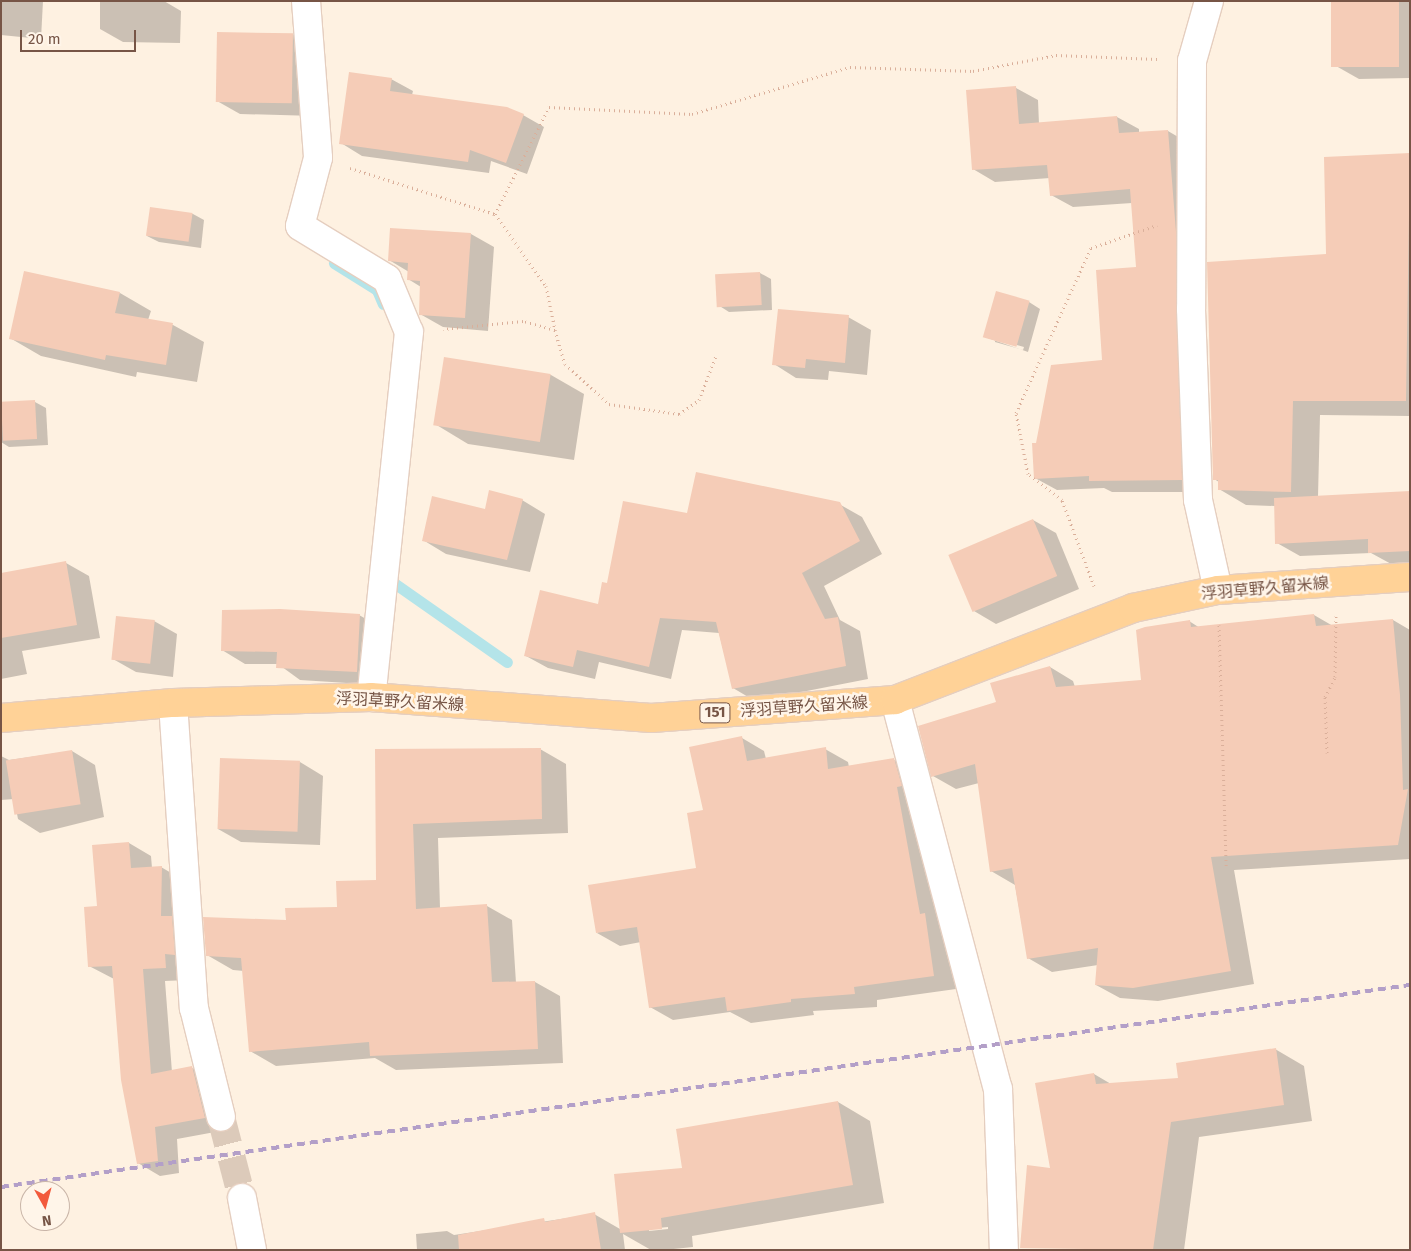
<!DOCTYPE html>
<html>
<head>
<meta charset="utf-8">
<style>
	body { margin:0 }
	#map { position:relative; width:1411px; height:1251px; overflow:hidden; background:#fef1e1; font-family:"Fira Sans","Noto Sans JP",sans-serif }
	div>[style] { position:absolute }
	.shadow>* { inset:0; background:#0003 }
	.stream>* { height:11px; margin:-5.5px; padding:0 5.5px; transform-origin:5.5px; border-radius:5.5px; background:#b4e4e9 }
	.building>* { inset:0; background:#f5ccb7; transform-origin:0 0 }
	.street-tunnel>* { height:28px; margin-top:-14px; transform-origin:0; background:repeating-linear-gradient(90deg,#dccaba 0 28px,transparent 0 42px) }
	.path>* { height:3px; margin-top:-1.5px; transform-origin:0; background:repeating-linear-gradient(90deg,#daaf9a 0 1px,transparent 0 5px) }
	.roads { filter:drop-shadow(1px 0 #e5cebf) drop-shadow(-1px 0 #e5cebf) drop-shadow(0 1px #e5cebf) drop-shadow(0 -1px #e5cebf) }
	.street>* { height:28px; margin:-14px; padding:0 14px; transform-origin:14px; border-radius:14px; background:#fff }
	.primary>* { height:28px; margin:-14px; padding:0 14px; transform-origin:14px; border-radius:14px; background:#ffd297 }
	.rail>* { height:4px; margin-top:-2px; transform-origin:0; background:repeating-linear-gradient(90deg,#b39fc8 0 8px,transparent 0 13px) }
	span { translate:-50% -50%; white-space:nowrap; text-align:center; line-height:1.15; -webkit-text-stroke:5px #fff5e9; paint-order:stroke }
	.shield-label span { padding:1px 4px; background:#fff5e9; border:1px solid; border-radius:4px; -webkit-text-stroke-width:0 }
	.shield-label { font-size:15px; color:#775546; font-weight:700 }
	.street-label { font-size:16px; color:#775546 }
	.frame { position:absolute; inset:0; border:2px solid #775546; pointer-events:none }
	.north { position:absolute; left:20px; top:1181px; width:50px; height:50px; box-sizing:border-box; background:#fff5e9; border:1px solid #c9b5a8; border-radius:50%; rotate:173deg; font-size:14px; font-weight:700; line-height:20px; text-align:center; color:#775546 }
	.north::after { content:''; display:block; margin:auto; width:18px; height:22px; background:#f25a3c; clip-path:polygon(50% 0,100% 100%,50% 72%,0 100%) }
	.scale { position:absolute; left:20px; top:30px; width:116px; height:22px; box-sizing:border-box; border:2px solid #775546; border-top:0; padding-left:6px; font-size:15px; line-height:18px; white-space:nowrap; color:#775546; -webkit-text-stroke:4px #fff5e9; paint-order:stroke }
</style>
</head>
<body>
<div id="map">
	<div class="shadow">
		<div style="clip-path:polygon(1px 1px,43px 1px,41px 39px,1px 35px)"></div>
		<div style="clip-path:polygon(100px 1px,164px 1px,181px 11px,180px 43px,123px 42px,100px 29px)"></div>
		<div style="clip-path:polygon(1332px 1px,1410px 1px,1410px 78px,1359px 79px,1336px 66px)"></div>
		<div style="clip-path:polygon(292px 34px,315px 48px,315px 116px,240px 114px,217px 101px)"></div>
		<div style="clip-path:polygon(391px 79px,413px 91px,412px 95px,523px 115px,544px 127px,527px 174px,491px 161px,489px 173px,362px 156px,341px 143px)"></div>
		<div style="clip-path:polygon(1016px 88px,1038px 100px,1039px 124px,1117px 117px,1139px 129px,1139px 133px,1168px 131px,1190px 144px,1203px 492px,1112px 492px,1104px 488px,1057px 490px,1035px 478px,1037px 444px,1103px 362px,1137px 268px,1132px 203px,1073px 207px,1051px 195px,1050px 178px,995px 182px,973px 169px)"></div>
		<div style="clip-path:polygon(1410px 154px,1410px 416px,1320px 415px,1318px 497px,1410px 492px,1410px 564px,1393px 565px,1371px 553px,1300px 556px,1277px 543px,1275px 506px,1246px 505px,1219px 489px,1219px 482px,1214px 479px,1328px 256px)"></div>
		<div style="clip-path:polygon(151px 208px,193px 214px,204px 220px,201px 248px,159px 242px,147px 236px)"></div>
		<div style="clip-path:polygon(471px 234px,494px 247px,488px 331px,443px 327px,420px 314px,421px 287px,408px 279px,409px 272px,389px 260px)"></div>
		<div style="clip-path:polygon(760px 273px,771px 279px,772px 310px,729px 312px,718px 305px)"></div>
		<div style="clip-path:polygon(120px 293px,151px 311px,148px 320px,173px 325px,204px 342px,197px 382px,137px 372px,136px 377px,41px 356px,10px 338px)"></div>
		<div style="clip-path:polygon(evenodd,1029px 302px,1040px 309px,1028px 352px,985px 337px,1029px 302px,995px 339px,1024px 347px,1023px 350px,995px 342px,995px 339px)"></div>
		<div style="clip-path:polygon(848px 317px,871px 330px,867px 375px,829px 371px,828px 380px,796px 378px,774px 364px)"></div>
		<div style="clip-path:polygon(445px 358px,551px 375px,584px 394px,574px 460px,468px 444px,435px 424px)"></div>
		<div style="clip-path:polygon(35px 402px,46px 408px,48px 445px,9px 447px,1px 442px,1px 403px)"></div>
		<div style="clip-path:polygon(522px 500px,545px 514px,530px 572px,446px 554px,423px 540px,486px 510px)"></div>
		<div style="clip-path:polygon(839px 504px,862px 517px,882px 554px,824px 586px,840px 620px,860px 631px,868px 679px,755px 701px,733px 688px,719px 633px,682px 630px,671px 679px,599px 662px,595px 679px,548px 668px,526px 656px,599px 605px,608px 585px,688px 515px)"></div>
		<div style="clip-path:polygon(1033px 520px,1056px 533px,1079px 589px,996px 624px,974px 611px)"></div>
		<div style="clip-path:polygon(66px 563px,89px 576px,100px 638px,22px 651px,27px 674px,1px 679px,1px 601px)"></div>
		<div style="clip-path:polygon(359px 615px,382px 628px,379px 685px,300px 680px,278px 664px,245px 664px,222px 650px)"></div>
		<div style="clip-path:polygon(1314px 615px,1333px 626px,1393px 620px,1410px 630px,1410px 859px,1234px 870px,1254px 984px,1158px 1001px,1120px 998px,1096px 985px,1098px 965px,1052px 972px,1028px 958px,1015px 885px,991px 871px,979px 783px,956px 789px,933px 776px,997px 703px,1050px 667px,1073px 681px,1075px 687px,1142px 681px,1189px 621px,1200px 628px)"></div>
		<div style="clip-path:polygon(154px 621px,177px 634px,173px 677px,136px 672px,113px 659px)"></div>
		<div style="clip-path:polygon(742px 738px,764px 751px,766px 759px,825px 749px,848px 762px,849px 767px,894px 760px,917px 773px,956px 989px,877px 1000px,877px 1007px,813px 1011px,814px 1015px,751px 1023px,730px 1012px,673px 1020px,650px 1007px,641px 942px,620px 946px,597px 933px,697px 869px,704px 811px)"></div>
		<div style="clip-path:polygon(540px 749px,566px 764px,568px 833px,438px 838px,440px 908px,487px 906px,512px 920px,516px 983px,535px 982px,560px 996px,563px 1063px,396px 1070px,375px 1058px,276px 1066px,250px 1051px,244px 971px,233px 970px,207px 955px,287px 922px,338px 908px,378px 881px,376px 751px)"></div>
		<div style="clip-path:polygon(72px 751px,95px 765px,104px 817px,40px 833px,18px 819px,14px 799px,1px 800px,1px 756px,9px 760px)"></div>
		<div style="clip-path:polygon(300px 762px,323px 776px,320px 845px,241px 842px,218px 829px)"></div>
		<div style="clip-path:polygon(129px 843px,151px 856px,152px 868px,161px 867px,183px 880px,188px 980px,165px 981px,172px 1072px,192px 1068px,214px 1080px,226px 1130px,177px 1139px,179px 1173px,160px 1176px,138px 1163px,114px 979px,89px 966px,98px 907px)"></div>
		<div style="clip-path:polygon(1275px 1049px,1304px 1066px,1312px 1121px,1199px 1137px,1184px 1250px,1021px 1247px,1094px 1074px,1111px 1084px,1180px 1079px)"></div>
		<div style="clip-path:polygon(evenodd,838px 1102px,870px 1121px,884px 1203px,692px 1236px,693px 1247px,664px 1250px,651px 1250px,623px 1234px,625px 1250px,417px 1250px,416px 1234px,447px 1231px,454px 1235px,594px 1214px,620px 1229px,684px 1169px,838px 1102px,668px 1227px,668px 1229px,649px 1231px,649px 1229px,668px 1227px)"></div>
	</div>
	<div class="stream">
		<div style="left:334px;top:263px;width:51px;rotate:32.1deg"></div>
		<div style="left:377px;top:290px;width:15px;rotate:67deg"></div>
		<div style="left:384px;top:576px;width:150px;rotate:35deg"></div>
	</div>
	<div class="building">
		<div style="left:1331px;top:1px;width:68px;height:66px"></div>
		<div style="left:217px;top:32px;width:76px;height:70px;rotate:1deg"></div>
		<div style="clip-path:polygon(349px 72px,392px 78px,390px 91px,507px 107px,524px 114px,506px 163px,470px 150px,468px 162px,339px 144px)"></div>
		<div style="clip-path:polygon(1016px 86px,1019px 124px,1117px 116px,1119px 133px,1168px 130px,1176px 232px,1182px 480px,1089px 481px,1089px 476px,1034px 479px,1032px 443px,1036px 443px,1051px 365px,1102px 360px,1096px 270px,1136px 267px,1130px 189px,1050px 196px,1047px 165px,972px 170px,966px 90px)"></div>
		<div style="clip-path:polygon(1410px 153px,1406px 401px,1293px 401px,1291px 492px,1218px 490px,1218px 480px,1213px 480px,1207px 262px,1326px 254px,1324px 157px)"></div>
		<div style="left:150px;top:207px;width:43px;height:29px;rotate:8deg"></div>
		<div style="clip-path:polygon(390px 228px,471px 233px,465px 318px,419px 315px,420px 281px,407px 280px,408px 263px,388px 261px)"></div>
		<div style="clip-path:polygon(24px 271px,120px 292px,115px 313px,173px 323px,166px 365px,106px 355px,105px 360px,9px 339px)"></div>
		<div style="left:760px;top:272px;width:33px;height:45px;rotate:87deg"></div>
		<div style="left:996px;top:291px;width:35px;height:48px;rotate:16deg"></div>
		<div style="clip-path:polygon(778px 309px,849px 315px,845px 363px,806px 359px,805px 368px,772px 365px)"></div>
		<div style="left:444px;top:357px;width:108px;height:69px;rotate:9deg"></div>
		<div style="left:35px;top:400px;width:39px;height:34px;rotate:87deg"></div>
		<div style="clip-path:polygon(696px 472px,840px 502px,860px 541px,802px 573px,825px 619px,838px 617px,846px 666px,732px 689px,716px 622px,660px 618px,649px 667px,577px 650px,573px 667px,524px 656px,540px 590px,598px 604px,602px 582px,607px 583px,623px 501px,687px 513px)"></div>
		<div style="clip-path:polygon(489px 490px,523px 499px,507px 560px,422px 541px,432px 496px,485px 509px)"></div>
		<div style="clip-path:polygon(1410px 491px,1410px 551px,1368px 553px,1368px 539px,1275px 544px,1274px 498px)"></div>
		<div style="left:1033px;top:519px;width:62px;height:92px;rotate:67deg"></div>
		<div style="clip-path:polygon(66px 561px,77px 625px,1px 638px,1px 573px)"></div>
		<div style="clip-path:polygon(280px 609px,360px 614px,357px 672px,276px 668px,277px 652px,221px 651px,222px 610px)"></div>
		<div style="clip-path:polygon(1314px 614px,1316px 626px,1393px 619px,1400px 695px,1403px 790px,1408px 789px,1398px 845px,1211px 857px,1231px 971px,1133px 988px,1095px 985px,1098px 948px,1027px 959px,1012px 868px,990px 872px,975px 764px,931px 777px,918px 726px,996px 702px,990px 683px,1050px 666px,1056px 687px,1141px 680px,1136px 630px,1145px 627px,1190px 620px,1191px 627px)"></div>
		<div style="left:116px;top:616px;width:39px;height:44px;rotate:6deg"></div>
		<div style="clip-path:polygon(742px 736px,747px 761px,826px 747px,828px 769px,894px 758px,902px 786px,897px 787px,920px 914px,925px 913px,934px 976px,854px 987px,855px 994px,791px 999px,791px 1002px,727px 1011px,725px 997px,649px 1008px,637px 927px,596px 933px,588px 885px,696px 868px,687px 813px,703px 810px,689px 747px)"></div>
		<div style="clip-path:polygon(541px 748px,542px 819px,413px 824px,416px 909px,487px 904px,492px 982px,535px 981px,538px 1049px,370px 1056px,369px 1042px,249px 1052px,241px 958px,206px 956px,203px 917px,286px 920px,285px 908px,337px 907px,336px 881px,376px 880px,375px 749px)"></div>
		<div style="left:72px;top:750px;width:55px;height:67px;rotate:81deg"></div>
		<div style="left:220px;top:758px;width:80px;height:71px;rotate:2deg"></div>
		<div style="clip-path:polygon(129px 842px,131px 868px,162px 866px,161px 916px,172px 916px,175px 955px,165px 954px,166px 968px,143px 969px,151px 1074px,192px 1066px,205px 1118px,155px 1127px,158px 1161px,137px 1164px,121px 1080px,112px 966px,88px 967px,84px 907px,97px 906px,92px 845px)"></div>
		<div style="clip-path:polygon(1276px 1048px,1284px 1105px,1171px 1122px,1153px 1250px,1020px 1248px,1027px 1165px,1050px 1168px,1035px 1083px,1094px 1073px,1096px 1084px,1178px 1078px,1176px 1063px)"></div>
		<div style="clip-path:polygon(838px 1101px,853px 1185px,661px 1218px,662px 1229px,620px 1233px,614px 1174px,682px 1168px,676px 1129px)"></div>
		<div style="clip-path:polygon(595px 1212px,601px 1250px,459px 1250px,458px 1235px,544px 1218px,545px 1222px)"></div>
	</div>
	<div class="street-tunnel">
		<div style="left:221px;top:1117px;width:84px;rotate:75.5deg"></div>
	</div>
	<div class="path">
		<div style="left:350px;top:168px;width:152px;rotate:17.6deg"></div>
		<div style="left:495px;top:214px;width:88px;rotate:54.7deg"></div>
		<div style="left:546px;top:286px;width:45px;rotate:78.4deg"></div>
		<div style="left:555px;top:330px;width:33px;rotate:-164deg"></div>
		<div style="left:523px;top:321px;width:80px;rotate:174.3deg"></div>
		<div style="left:495px;top:214px;width:120px;rotate:-63.2deg"></div>
		<div style="left:549px;top:107px;width:143px;rotate:2.8deg"></div>
		<div style="left:692px;top:114px;width:165px;rotate:-16.6deg"></div>
		<div style="left:850px;top:67px;width:123px;rotate:1.9deg"></div>
		<div style="left:973px;top:71px;width:85px;rotate:-10.9deg"></div>
		<div style="left:1056px;top:55px;width:101px;rotate:2.3deg"></div>
		<div style="left:555px;top:330px;width:35px;rotate:74deg"></div>
		<div style="left:565px;top:364px;width:59px;rotate:42.3deg"></div>
		<div style="left:609px;top:404px;width:71px;rotate:8.1deg"></div>
		<div style="left:679px;top:414px;width:24px;rotate:-35deg"></div>
		<div style="left:699px;top:400px;width:47px;rotate:-68.9deg"></div>
		<div style="left:1094px;top:586px;width:92px;rotate:-110.4deg"></div>
		<div style="left:1062px;top:500px;width:43px;rotate:-142.6deg"></div>
		<div style="left:1028px;top:474px;width:62px;rotate:-101.1deg"></div>
		<div style="left:1016px;top:413px;width:181px;rotate:-65.6deg"></div>
		<div style="left:1091px;top:248px;width:70px;rotate:-19.2deg"></div>
		<div style="left:1219px;top:625px;width:241px;rotate:88.3deg"></div>
		<div style="left:1327px;top:753px;width:56px;rotate:-92deg"></div>
		<div style="left:1325px;top:697px;width:22px;rotate:-63deg"></div>
		<div style="left:1335px;top:677px;width:61px;rotate:-89.1deg"></div>
	</div>
	<div class="roads">
		<div class="street">
			<div style="left:306px;top:1px;width:157px;rotate:85.6deg"></div>
			<div style="left:318px;top:158px;width:70px;rotate:104.8deg"></div>
			<div style="left:300px;top:226px;width:102px;rotate:31.3deg"></div>
			<div style="left:387px;top:279px;width:57px;rotate:67.5deg"></div>
			<div style="left:409px;top:332px;width:367px;rotate:95.9deg"></div>
			<div style="left:1209px;top:1px;width:62px;rotate:105.8deg"></div>
			<div style="left:1192px;top:61px;width:248px;rotate:90.2deg"></div>
			<div style="left:1191px;top:309px;width:191px;rotate:87.9deg"></div>
			<div style="left:1198px;top:500px;width:92px;rotate:77.5deg"></div>
			<div style="left:895px;top:700px;width:402px;rotate:75.2deg"></div>
			<div style="left:998px;top:1089px;width:161px;rotate:87.9deg"></div>
			<div style="left:173px;top:703px;width:306px;rotate:86.1deg"></div>
			<div style="left:194px;top:1008px;width:112px;rotate:76.1deg"></div>
			<div style="left:242px;top:1198px;width:53px;rotate:79.1deg"></div>
		</div>
		<div class="primary">
			<div style="left:1px;top:718px;width:173px;rotate:-5deg"></div>
			<div style="left:173px;top:703px;width:198px;rotate:-1.7deg"></div>
			<div style="left:371px;top:697px;width:281px;rotate:4.3deg"></div>
			<div style="left:651px;top:718px;width:245px;rotate:-4.2deg"></div>
			<div style="left:895px;top:700px;width:255px;rotate:-21.1deg"></div>
			<div style="left:1133px;top:608px;width:87px;rotate:-12deg"></div>
			<div style="left:1218px;top:590px;width:192px;rotate:-3.9deg"></div>
		</div>
	</div>
	<div class="rail">
		<div style="left:1px;top:1187px;width:1423px;rotate:-8.16deg"></div>
	</div>
	<div class="shield-label">
		<span style="left:715px;top:713px">151</span>
	</div>
	<div class="street-label">
		<span style="left:1265px;top:589px;rotate:-5deg">浮羽草野久留米線</span>
		<span style="left:400px;top:702px;rotate:3deg">浮羽草野久留米線</span>
		<span style="left:804px;top:707px;rotate:-4deg">浮羽草野久留米線</span>
	</div>
	<div class="frame"></div>
	<div class="north">N</div>
	<div class="scale">20 m</div>
</div>
</body>
</html>
